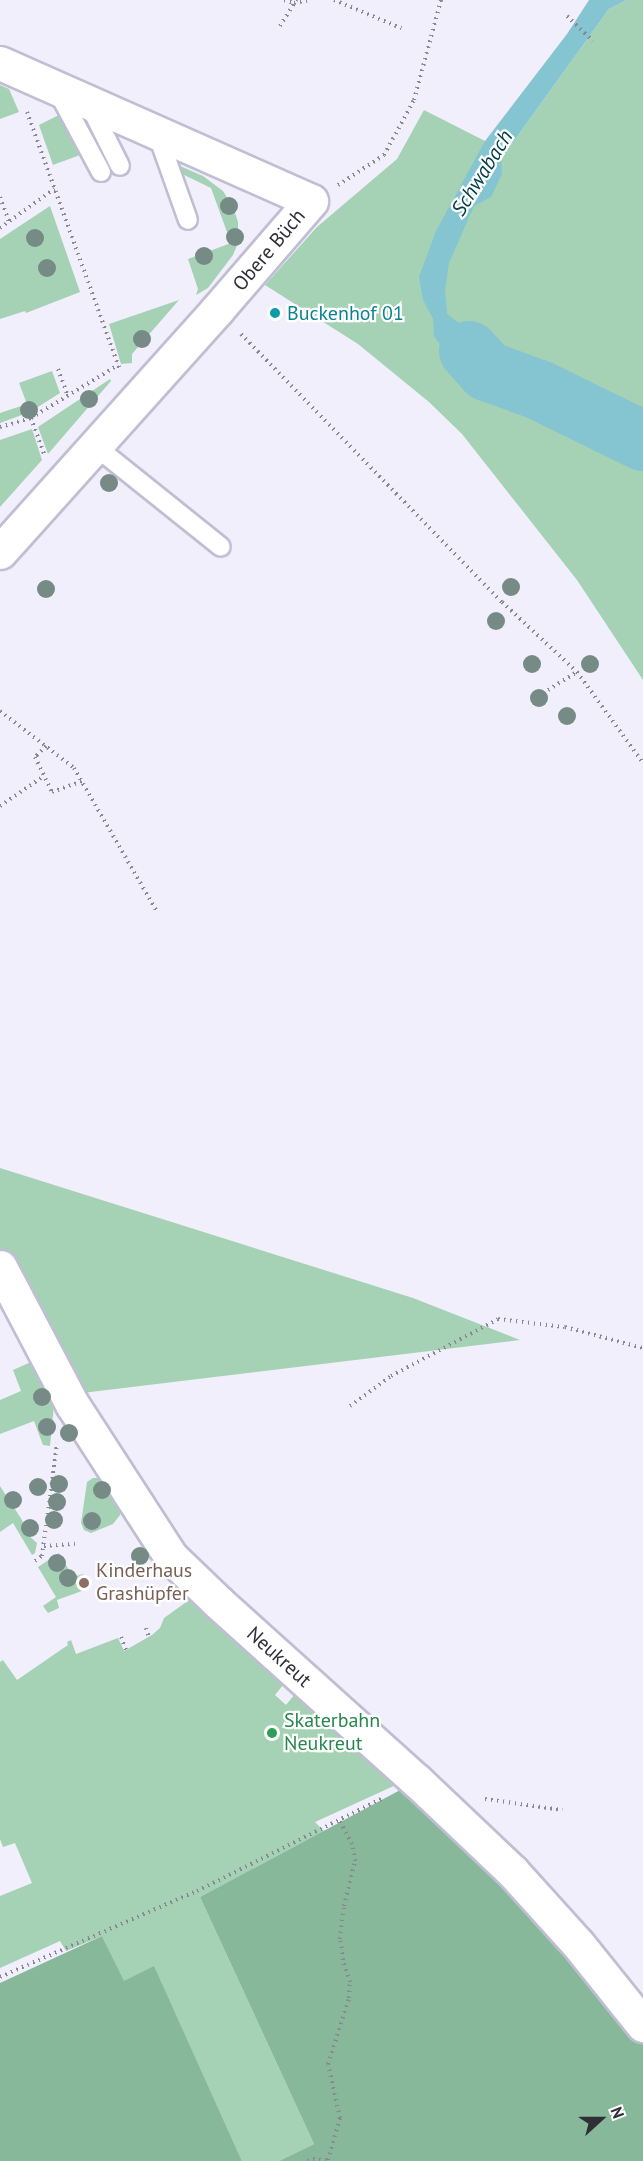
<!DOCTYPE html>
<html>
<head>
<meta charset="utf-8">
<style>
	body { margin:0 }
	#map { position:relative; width:643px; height:2161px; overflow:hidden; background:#f1effc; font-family:"PT Sans",sans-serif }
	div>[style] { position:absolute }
	.green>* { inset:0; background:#a5d1b5 }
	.forest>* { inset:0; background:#87b89a }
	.water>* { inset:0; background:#84c5d1 }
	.river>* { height:60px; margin:-30px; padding:0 30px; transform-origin:30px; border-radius:30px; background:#84c5d1 }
	.path>* { height:4px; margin-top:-2px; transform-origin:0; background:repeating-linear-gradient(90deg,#898792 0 1.5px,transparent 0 6px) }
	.roads { filter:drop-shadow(2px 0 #c0bed3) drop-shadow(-2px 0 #c0bed3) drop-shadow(0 2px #c0bed3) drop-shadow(0 -2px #c0bed3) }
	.service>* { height:18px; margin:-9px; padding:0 9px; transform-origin:9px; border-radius:9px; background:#fff }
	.minor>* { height:33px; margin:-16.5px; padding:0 16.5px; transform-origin:16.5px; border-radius:16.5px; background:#fff }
	.trees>* { width:18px; height:18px; margin:-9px; border-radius:50%; background:#768b85 }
	.dots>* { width:16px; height:16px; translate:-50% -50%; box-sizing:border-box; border:3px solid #fff; border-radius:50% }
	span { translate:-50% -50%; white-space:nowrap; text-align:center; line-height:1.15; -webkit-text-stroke:4.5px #fff; paint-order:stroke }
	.street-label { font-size:20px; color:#302f38 }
	.culture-label { font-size:20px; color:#0d838f }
	.left { translate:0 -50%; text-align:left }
	.education-label { font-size:20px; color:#785e54 }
	.leisure-label { font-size:20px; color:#27864d }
	.water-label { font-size:21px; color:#003d46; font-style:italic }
	.north { position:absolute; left:571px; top:2089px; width:60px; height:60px; -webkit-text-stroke:4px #fff; paint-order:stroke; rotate:69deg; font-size:16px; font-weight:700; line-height:24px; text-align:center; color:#302f38 }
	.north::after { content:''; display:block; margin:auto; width:21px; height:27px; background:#302f38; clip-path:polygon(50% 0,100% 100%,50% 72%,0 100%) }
</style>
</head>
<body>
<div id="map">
	<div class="green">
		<div style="clip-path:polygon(627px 0,643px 0,643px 680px,577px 580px,462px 434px,429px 402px,358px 344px,265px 285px,317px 227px,397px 159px,424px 110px,485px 141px,501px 159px,609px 9px)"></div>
		<div style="clip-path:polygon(0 85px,9px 89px,19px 112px,0 119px)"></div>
		<div style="clip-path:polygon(59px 115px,80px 155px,53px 165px,39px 125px)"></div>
		<div style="clip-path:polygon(173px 163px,203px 176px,223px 191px,233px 207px,238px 222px,238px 243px,233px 255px,208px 288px,196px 295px,198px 289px,188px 259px,231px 243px,211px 188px,176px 171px)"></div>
		<div style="clip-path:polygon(50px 206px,80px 292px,26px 313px,25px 311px,0 319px,0 239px)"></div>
		<div style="clip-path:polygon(179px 300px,132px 354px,132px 363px,121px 364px,109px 324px)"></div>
		<div style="clip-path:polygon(52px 371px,60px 393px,30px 412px,0 423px,0 413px,27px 404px,19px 383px)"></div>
		<div style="clip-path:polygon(110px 379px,111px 381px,48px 454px,38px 427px)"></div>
		<div style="clip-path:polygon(32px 429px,42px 460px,0 507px,0 440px)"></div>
		<div style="clip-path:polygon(0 1168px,413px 1298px,520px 1340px,74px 1394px,0 1249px)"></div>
		<div style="clip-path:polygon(31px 1362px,54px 1405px,50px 1446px,43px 1445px,34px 1421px,0 1434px,0 1400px,21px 1391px,13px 1370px)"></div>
		<div style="clip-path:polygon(93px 1478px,102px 1478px,121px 1506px,120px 1515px,113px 1524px,91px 1533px,84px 1530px,81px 1523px,87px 1482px)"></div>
		<div style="clip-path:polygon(0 1486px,22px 1520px,27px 1534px,37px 1543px,35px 1553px,32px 1555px,13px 1523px,0 1532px)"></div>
		<div style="clip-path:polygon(59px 1553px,73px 1577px,83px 1574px,90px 1588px,57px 1600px,59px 1608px,48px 1613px,43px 1606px,56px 1597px,38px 1567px)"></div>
		<div style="clip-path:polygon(192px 1598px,287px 1680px,275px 1695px,286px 1705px,300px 1688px,398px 1784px,315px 1822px,324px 1831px,200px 1897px,314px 2144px,279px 2161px,242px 2161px,154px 1967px,124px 1982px,102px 1936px,66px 1951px,60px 1941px,0 1968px,0 1896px,32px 1883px,15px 1843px,3px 1847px,0 1839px,0 1662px,3px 1660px,17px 1680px,68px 1645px,67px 1642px,71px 1640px,76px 1654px,118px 1638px,124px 1651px,152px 1635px,160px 1628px,164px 1618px)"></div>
	</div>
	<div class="forest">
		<div style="clip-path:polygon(417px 1781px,643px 2019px,643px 2161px,279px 2161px,314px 2144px,200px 1897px)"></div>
		<div style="clip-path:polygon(102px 1936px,124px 1981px,154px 1966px,242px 2161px,0 2161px,0 1983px)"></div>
	</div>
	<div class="water">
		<div style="clip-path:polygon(589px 0,627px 0,609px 9px,501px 159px,502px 174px,491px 197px,474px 206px,449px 263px,445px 290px,447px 314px,459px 323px,466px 337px,516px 370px,539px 390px,497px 386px,473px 379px,455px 365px,434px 336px,433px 319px,423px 300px,419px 277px,436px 231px,485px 141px,567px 34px)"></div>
	</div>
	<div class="river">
		<div style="left:469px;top:351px;width:27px;rotate:48deg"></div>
		<div style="left:487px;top:371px;width:55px;rotate:20.1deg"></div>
		<div style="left:539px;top:390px;width:116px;rotate:26.1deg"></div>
	</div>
	<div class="path">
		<div style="left:284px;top:0;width:10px;rotate:17deg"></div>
		<div style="left:294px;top:3px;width:15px;rotate:-11deg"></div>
		<div style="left:334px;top:0;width:73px;rotate:22.7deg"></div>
		<div style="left:567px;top:16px;width:36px;rotate:44deg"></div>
		<div style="left:280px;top:26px;width:31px;rotate:-58deg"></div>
		<div style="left:27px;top:112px;width:272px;rotate:70.2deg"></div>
		<div style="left:338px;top:185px;width:55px;rotate:-33.1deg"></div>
		<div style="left:384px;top:155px;width:63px;rotate:-61.4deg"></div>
		<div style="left:414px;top:100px;width:104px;rotate:-74.9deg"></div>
		<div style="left:0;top:197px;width:27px;rotate:70deg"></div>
		<div style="left:0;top:228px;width:67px;rotate:-35.8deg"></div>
		<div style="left:241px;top:334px;width:374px;rotate:45.8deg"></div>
		<div style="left:502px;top:602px;width:103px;rotate:43deg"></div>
		<div style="left:577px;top:672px;width:112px;rotate:54deg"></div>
		<div style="left:58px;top:369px;width:30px;rotate:70deg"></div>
		<div style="left:31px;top:418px;width:38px;rotate:70deg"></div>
		<div style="left:0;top:427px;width:32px;rotate:-16deg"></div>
		<div style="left:31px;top:418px;width:102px;rotate:-31.3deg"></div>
		<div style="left:548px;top:690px;width:34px;rotate:-32deg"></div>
		<div style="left:0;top:711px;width:93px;rotate:37.6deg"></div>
		<div style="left:74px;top:768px;width:166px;rotate:60deg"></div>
		<div style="left:46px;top:746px;width:16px;rotate:135deg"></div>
		<div style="left:35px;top:757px;width:39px;rotate:64deg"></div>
		<div style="left:52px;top:792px;width:32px;rotate:-20deg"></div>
		<div style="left:0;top:806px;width:53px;rotate:-34.3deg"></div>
		<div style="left:350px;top:1406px;width:51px;rotate:-36.2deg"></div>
		<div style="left:391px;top:1376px;width:121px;rotate:-28deg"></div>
		<div style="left:498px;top:1319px;width:67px;rotate:6.8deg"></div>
		<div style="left:565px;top:1327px;width:81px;rotate:15.1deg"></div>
		<div style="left:44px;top:1546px;width:31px;rotate:-4deg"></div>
		<div style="left:35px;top:1561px;width:9px;rotate:-36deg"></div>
		<div style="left:42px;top:1556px;width:114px;rotate:-82.4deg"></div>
		<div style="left:146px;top:1628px;width:9px;rotate:72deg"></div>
		<div style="left:121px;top:1637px;width:14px;rotate:69deg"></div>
		<div style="left:485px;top:1799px;width:78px;rotate:8.1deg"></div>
		<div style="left:0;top:1977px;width:215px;rotate:-23.6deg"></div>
		<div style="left:197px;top:1891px;width:210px;rotate:-26.6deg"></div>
		<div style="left:328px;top:2160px;width:44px;rotate:-74.1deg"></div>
		<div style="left:340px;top:2118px;width:55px;rotate:-102.5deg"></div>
		<div style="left:328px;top:2064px;width:69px;rotate:-72.3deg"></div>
		<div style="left:349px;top:1998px;width:16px;rotate:-86deg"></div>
		<div style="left:350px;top:1982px;width:23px;rotate:-108deg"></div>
		<div style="left:343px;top:1960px;width:21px;rotate:-98deg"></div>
		<div style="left:340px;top:1939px;width:33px;rotate:-83deg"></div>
		<div style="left:344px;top:1906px;width:46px;rotate:-76.3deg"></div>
		<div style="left:355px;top:1861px;width:17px;rotate:-100deg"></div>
		<div style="left:352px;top:1844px;width:27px;rotate:-118deg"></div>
		<div style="left:308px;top:2161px;width:5px;rotate:-22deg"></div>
		<div style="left:313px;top:2159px;width:18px;rotate:6deg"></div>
	</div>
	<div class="roads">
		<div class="service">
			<div style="left:57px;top:90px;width:93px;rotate:61.8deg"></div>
			<div style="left:89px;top:104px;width:69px;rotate:63.4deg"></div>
			<div style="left:157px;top:133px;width:92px;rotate:70.4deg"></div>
			<div style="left:95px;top:446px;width:161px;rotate:38.7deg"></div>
		</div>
		<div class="minor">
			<div style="left:0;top:63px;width:340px;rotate:23.9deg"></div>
			<div style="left:311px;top:201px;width:144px;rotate:130.8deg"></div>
			<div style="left:217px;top:310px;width:325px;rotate:131.9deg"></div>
			<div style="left:0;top:1267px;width:155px;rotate:62.3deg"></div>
			<div style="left:72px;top:1404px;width:182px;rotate:57.1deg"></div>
			<div style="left:171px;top:1557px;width:66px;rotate:43.8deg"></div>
			<div style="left:219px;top:1603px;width:266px;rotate:42deg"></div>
			<div style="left:417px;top:1781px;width:131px;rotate:43.5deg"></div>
			<div style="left:512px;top:1871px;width:98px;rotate:47.9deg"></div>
			<div style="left:578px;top:1944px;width:104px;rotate:51.3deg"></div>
		</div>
	</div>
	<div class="trees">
		<div style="left:229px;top:206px"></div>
		<div style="left:235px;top:237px"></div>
		<div style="left:35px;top:238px"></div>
		<div style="left:204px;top:256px"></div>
		<div style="left:47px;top:268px"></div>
		<div style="left:142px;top:339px"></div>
		<div style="left:89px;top:399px"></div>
		<div style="left:29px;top:410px"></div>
		<div style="left:109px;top:483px"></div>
		<div style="left:511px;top:587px"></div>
		<div style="left:46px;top:589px"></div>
		<div style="left:496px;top:621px"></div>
		<div style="left:532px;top:664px"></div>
		<div style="left:590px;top:664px"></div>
		<div style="left:539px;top:698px"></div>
		<div style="left:567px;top:716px"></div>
		<div style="left:42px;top:1397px"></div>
		<div style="left:47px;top:1427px"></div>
		<div style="left:69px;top:1433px"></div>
		<div style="left:59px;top:1484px"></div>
		<div style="left:38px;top:1487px"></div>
		<div style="left:102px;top:1490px"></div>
		<div style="left:13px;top:1500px"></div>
		<div style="left:57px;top:1502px"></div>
		<div style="left:54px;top:1520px"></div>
		<div style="left:92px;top:1521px"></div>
		<div style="left:30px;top:1528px"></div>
		<div style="left:140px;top:1556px"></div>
		<div style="left:57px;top:1563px"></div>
		<div style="left:68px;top:1578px"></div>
	</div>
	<div class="dots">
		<div style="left:275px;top:313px;background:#0f9aa8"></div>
		<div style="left:84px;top:1583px;background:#8d6e63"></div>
		<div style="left:272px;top:1733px;background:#2e9e5b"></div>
	</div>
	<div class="street-label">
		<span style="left:269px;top:250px;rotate:-50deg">Obere Büch</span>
		<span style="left:279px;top:1657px;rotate:42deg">Neukreut</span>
	</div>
	<div class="culture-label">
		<span class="left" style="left:287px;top:313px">Buckenhof 01</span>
	</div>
	<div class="education-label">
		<span class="left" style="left:96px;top:1582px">Kinderhaus<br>Grashüpfer</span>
	</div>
	<div class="leisure-label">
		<span class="left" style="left:284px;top:1732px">Skaterbahn<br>Neukreut</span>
	</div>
	<div class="water-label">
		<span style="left:482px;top:173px;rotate:-58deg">Schwabach</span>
	</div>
	<div class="north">N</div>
</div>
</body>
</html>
